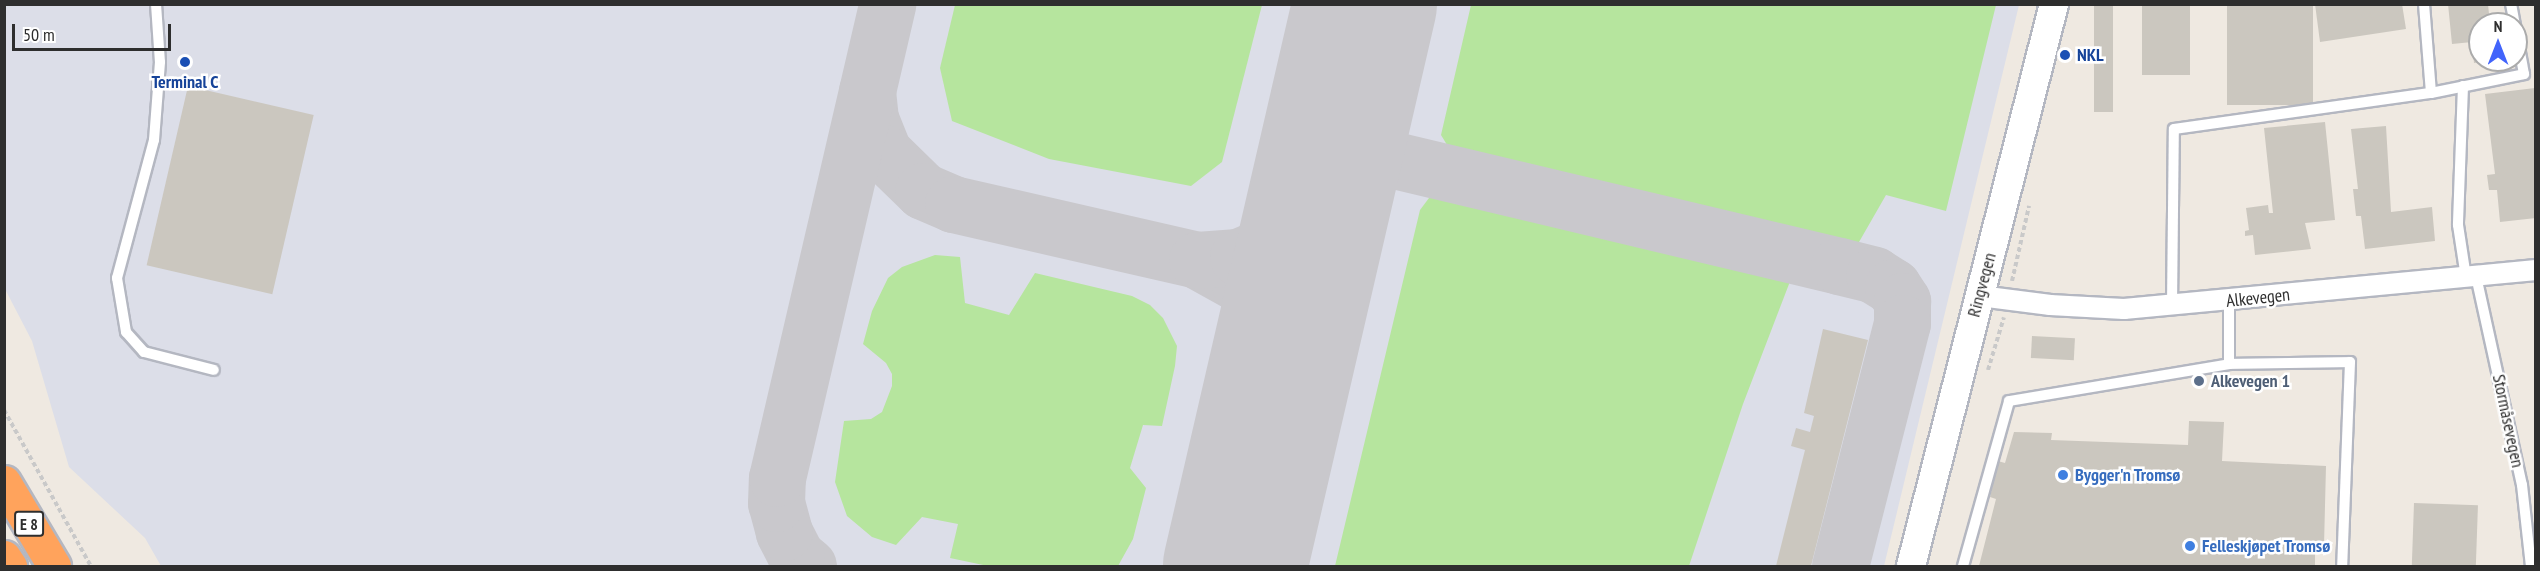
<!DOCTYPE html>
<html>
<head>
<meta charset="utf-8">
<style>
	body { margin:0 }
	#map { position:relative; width:2540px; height:571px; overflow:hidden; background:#efe9e1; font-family:"PT Sans Narrow",sans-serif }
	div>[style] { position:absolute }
	.airport>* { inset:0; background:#dcdee8 }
	.green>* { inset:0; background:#b6e59e }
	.taxiway>* { height:57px; margin:-28.5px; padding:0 28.5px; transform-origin:28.5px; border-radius:28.5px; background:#c9c8cc }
	.runway>* { height:144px; margin:-72px; padding:0 72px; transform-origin:72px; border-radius:72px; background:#c9c8cc }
	.building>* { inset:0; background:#cbc7bf; transform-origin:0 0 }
	.path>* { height:4px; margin-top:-2px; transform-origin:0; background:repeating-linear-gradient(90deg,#c9c9c9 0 4.5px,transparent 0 7.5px) }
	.roads { filter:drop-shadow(2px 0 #b4b7c1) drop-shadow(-2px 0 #b4b7c1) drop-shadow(0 2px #b4b7c1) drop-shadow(0 -2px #b4b7c1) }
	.lane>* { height:10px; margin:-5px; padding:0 5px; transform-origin:5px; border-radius:5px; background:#fff }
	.street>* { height:20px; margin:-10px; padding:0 10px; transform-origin:10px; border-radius:10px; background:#fff }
	.secondary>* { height:28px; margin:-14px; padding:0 14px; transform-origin:14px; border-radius:14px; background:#fff }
	.highway>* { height:33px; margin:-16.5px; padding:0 16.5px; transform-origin:16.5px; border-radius:16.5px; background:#ffa35c }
	.dots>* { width:16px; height:16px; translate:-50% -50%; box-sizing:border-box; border:3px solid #fff; border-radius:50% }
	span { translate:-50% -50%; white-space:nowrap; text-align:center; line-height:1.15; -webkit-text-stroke:5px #fff; paint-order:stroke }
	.shield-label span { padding:2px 4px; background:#fff; border:2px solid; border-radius:4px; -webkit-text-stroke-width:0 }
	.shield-label { font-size:16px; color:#2e2e2e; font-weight:700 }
	.transit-label { font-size:18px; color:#164399; font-weight:700 }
	.left { translate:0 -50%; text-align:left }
	.street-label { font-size:18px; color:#2e2e2e }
	.service-label { font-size:18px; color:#4e5e75; font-weight:700 }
	.shop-label { font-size:18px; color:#366cbe; font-weight:700 }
	.frame { position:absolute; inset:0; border:6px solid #2e2e2e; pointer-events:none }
	.north { position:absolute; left:2468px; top:12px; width:60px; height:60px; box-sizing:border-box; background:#fff; border:2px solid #ababab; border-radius:50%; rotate:0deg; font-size:16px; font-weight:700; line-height:24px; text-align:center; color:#2e2e2e }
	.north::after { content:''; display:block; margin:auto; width:21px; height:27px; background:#4264fb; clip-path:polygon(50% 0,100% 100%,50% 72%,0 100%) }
	.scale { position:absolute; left:12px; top:24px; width:159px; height:27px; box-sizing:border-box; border:3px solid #2e2e2e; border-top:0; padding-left:8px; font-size:18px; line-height:21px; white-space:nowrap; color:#2e2e2e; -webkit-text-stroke:4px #fff; paint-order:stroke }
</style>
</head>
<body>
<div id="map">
	<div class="airport">
		<div style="clip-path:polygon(4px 5px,2019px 5px,1884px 566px,161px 566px,145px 538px,69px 467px,32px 341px,5px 289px)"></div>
	</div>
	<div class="green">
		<div style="clip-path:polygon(955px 5px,1262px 5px,1222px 162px,1191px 186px,1049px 159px,952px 121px,940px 68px)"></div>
		<div style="clip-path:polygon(1471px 5px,1471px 4px,1996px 5px,1946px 211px,1886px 195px,1855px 249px,1452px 153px,1441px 135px)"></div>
		<div style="clip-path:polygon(1453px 190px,1794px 271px,1743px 404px,1689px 566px,1335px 566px,1420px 210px,1432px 194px)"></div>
		<div style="clip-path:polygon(935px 255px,960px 257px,965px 303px,1009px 315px,1035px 273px,1132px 296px,1150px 305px,1163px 318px,1177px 346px,1175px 366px,1162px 426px,1143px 425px,1130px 468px,1146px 488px,1133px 539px,1118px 566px,988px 566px,950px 558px,958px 524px,922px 517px,896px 545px,872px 537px,847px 516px,835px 482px,844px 421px,871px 419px,882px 412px,892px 386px,892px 374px,886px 363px,863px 344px,872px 311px,888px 278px,902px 267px)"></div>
	</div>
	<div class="taxiway">
		<div style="left:1347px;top:85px;width:39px;rotate:81deg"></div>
		<div style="left:1353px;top:124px;width:18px;rotate:56deg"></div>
		<div style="left:1363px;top:139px;width:34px;rotate:37deg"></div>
		<div style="left:1390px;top:159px;width:462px;rotate:13.4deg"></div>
		<div style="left:1839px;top:266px;width:36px;rotate:14deg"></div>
		<div style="left:1874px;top:275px;width:22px;rotate:32deg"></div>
		<div style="left:1893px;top:287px;width:17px;rotate:57deg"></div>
		<div style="left:1902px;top:301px;width:22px;rotate:90deg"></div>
		<div style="left:1902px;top:323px;width:251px;rotate:104.3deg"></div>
		<div style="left:867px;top:91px;width:28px;rotate:84deg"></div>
		<div style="left:870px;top:119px;width:37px;rotate:68deg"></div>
		<div style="left:884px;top:153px;width:54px;rotate:44.3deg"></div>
		<div style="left:923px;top:191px;width:33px;rotate:23deg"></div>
		<div style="left:953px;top:204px;width:250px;rotate:12.9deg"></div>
		<div style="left:1197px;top:260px;width:49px;rotate:29.2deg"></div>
		<div style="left:1240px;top:284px;width:46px;rotate:52.9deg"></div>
		<div style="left:1268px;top:321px;width:32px;rotate:74deg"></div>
		<div style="left:1277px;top:352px;width:32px;rotate:90deg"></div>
		<div style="left:1197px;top:260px;width:41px;rotate:-4.2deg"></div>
		<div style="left:1238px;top:257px;width:47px;rotate:-22.7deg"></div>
		<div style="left:1281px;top:239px;width:42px;rotate:-47.9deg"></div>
		<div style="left:1309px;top:208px;width:31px;rotate:-59deg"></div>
		<div style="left:808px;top:566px;width:16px;rotate:-140deg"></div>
		<div style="left:796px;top:556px;width:27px;rotate:-117deg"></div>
		<div style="left:784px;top:532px;width:30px;rotate:-105deg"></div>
		<div style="left:776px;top:503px;width:25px;rotate:-88deg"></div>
		<div style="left:777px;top:478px;width:487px;rotate:-76.9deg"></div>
	</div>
	<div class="runway">
		<div style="left:1235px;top:566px;width:577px;rotate:-76.98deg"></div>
	</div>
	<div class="building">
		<div style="left:2094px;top:4px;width:19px;height:108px"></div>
		<div style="left:2142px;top:4px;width:48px;height:71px"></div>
		<div style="left:2227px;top:4px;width:86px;height:101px"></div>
		<div style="clip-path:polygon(2315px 4px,2402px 4px,2406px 29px,2320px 42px)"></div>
		<div style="clip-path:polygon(2448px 4px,2488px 4px,2490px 24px,2480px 24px,2480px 60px,2486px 61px,2474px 63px,2472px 42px,2452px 44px)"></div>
		<div style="left:188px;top:86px;width:129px;height:184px;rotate:13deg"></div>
		<div style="clip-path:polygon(2535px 88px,2536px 218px,2500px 222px,2497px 190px,2489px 190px,2487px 175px,2495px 174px,2485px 94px)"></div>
		<div style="clip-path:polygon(2325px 122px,2335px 220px,2305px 223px,2311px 249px,2255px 255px,2253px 235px,2245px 236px,2245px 231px,2249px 230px,2246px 208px,2268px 205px,2269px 213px,2273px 213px,2264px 128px)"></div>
		<div style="clip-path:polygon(2386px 126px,2391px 212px,2432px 207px,2435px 241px,2365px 249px,2361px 216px,2356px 216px,2353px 189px,2358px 189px,2351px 129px)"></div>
		<div style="clip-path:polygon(1823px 329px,1868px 340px,1811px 566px,1776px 566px,1805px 450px,1791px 446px,1796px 428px,1810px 432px,1814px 416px,1804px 413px)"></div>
		<div style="left:2032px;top:336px;width:43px;height:22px;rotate:3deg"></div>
		<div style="clip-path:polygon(2189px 421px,2224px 422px,2222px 461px,2326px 466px,2324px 546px,2315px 546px,2315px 566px,1979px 566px,1996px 499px,1990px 497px,1998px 461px,2005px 463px,2014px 432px,2052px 433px,2051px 440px,2188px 445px)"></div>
		<div style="left:2414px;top:503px;width:64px;height:63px;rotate:2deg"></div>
	</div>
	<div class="path">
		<div style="left:2012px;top:281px;width:77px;rotate:-77.2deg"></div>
		<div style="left:1988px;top:370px;width:55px;rotate:-73.2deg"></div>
		<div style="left:4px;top:410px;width:179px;rotate:60.9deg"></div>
	</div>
	<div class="roads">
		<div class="lane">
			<div style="left:156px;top:4px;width:58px;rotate:86.1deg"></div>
			<div style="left:160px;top:62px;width:78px;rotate:94.4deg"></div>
			<div style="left:154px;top:140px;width:143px;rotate:105deg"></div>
			<div style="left:117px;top:278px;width:55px;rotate:80.5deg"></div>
			<div style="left:126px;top:332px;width:27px;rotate:48deg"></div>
			<div style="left:144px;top:352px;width:72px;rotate:14.4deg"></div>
			<div style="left:2424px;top:4px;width:89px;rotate:85.5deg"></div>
			<div style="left:2463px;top:86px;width:139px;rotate:92.1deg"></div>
			<div style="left:2458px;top:225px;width:53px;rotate:81.3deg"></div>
			<div style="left:2476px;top:276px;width:214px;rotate:77.6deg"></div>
			<div style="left:2522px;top:485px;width:81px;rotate:83.7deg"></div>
			<div style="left:2172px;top:306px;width:177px;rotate:-89.4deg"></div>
			<div style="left:2174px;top:129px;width:260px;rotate:-8deg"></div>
			<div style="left:2431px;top:93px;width:95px;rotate:-11.5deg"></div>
			<div style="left:2524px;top:74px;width:71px;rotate:-100.5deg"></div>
			<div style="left:2229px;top:364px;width:121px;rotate:-0.9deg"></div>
			<div style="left:2350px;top:362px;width:204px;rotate:92.2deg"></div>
			<div style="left:1963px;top:566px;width:171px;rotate:-74.4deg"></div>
			<div style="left:2009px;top:401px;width:223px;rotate:-9.5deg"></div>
			<div style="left:2229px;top:364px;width:63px;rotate:-90deg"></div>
		</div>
		<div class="street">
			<div style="left:1980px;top:296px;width:71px;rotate:7.3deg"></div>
			<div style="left:2050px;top:305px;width:74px;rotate:3.1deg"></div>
			<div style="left:2124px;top:309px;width:414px;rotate:-5.4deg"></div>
		</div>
		<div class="secondary">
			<div style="left:1911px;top:566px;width:580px;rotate:-75.72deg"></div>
		</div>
		<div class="highway">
			<div style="left:4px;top:482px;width:98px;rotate:59.2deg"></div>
			<div style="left:4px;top:557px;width:11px;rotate:56deg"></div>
		</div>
	</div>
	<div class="dots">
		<div style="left:2065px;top:55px;background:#1a4fb4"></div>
		<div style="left:185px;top:62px;background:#1a4fb4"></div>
		<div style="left:2199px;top:381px;background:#5c6f8a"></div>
		<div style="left:2063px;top:475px;background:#3f7fe0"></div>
		<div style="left:2190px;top:546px;background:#3f7fe0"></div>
	</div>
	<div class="shield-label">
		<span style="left:29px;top:524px">E 8</span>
	</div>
	<div class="transit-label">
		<span class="left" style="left:2077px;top:55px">NKL</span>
		<span style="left:185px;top:82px">Terminal C</span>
	</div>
	<div class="street-label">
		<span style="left:1982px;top:285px;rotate:-75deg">Ringvegen</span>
		<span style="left:2258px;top:298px;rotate:-6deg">Alkevegen</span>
		<span style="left:2508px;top:421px;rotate:78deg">Stormåsevegen</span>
	</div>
	<div class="service-label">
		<span class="left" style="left:2211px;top:381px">Alkevegen 1</span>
	</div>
	<div class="shop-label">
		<span class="left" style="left:2075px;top:475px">Bygger'n Tromsø</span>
		<span class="left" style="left:2202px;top:546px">Felleskjøpet Tromsø</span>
	</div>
	<div class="frame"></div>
	<div class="north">N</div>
	<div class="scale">50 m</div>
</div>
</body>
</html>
